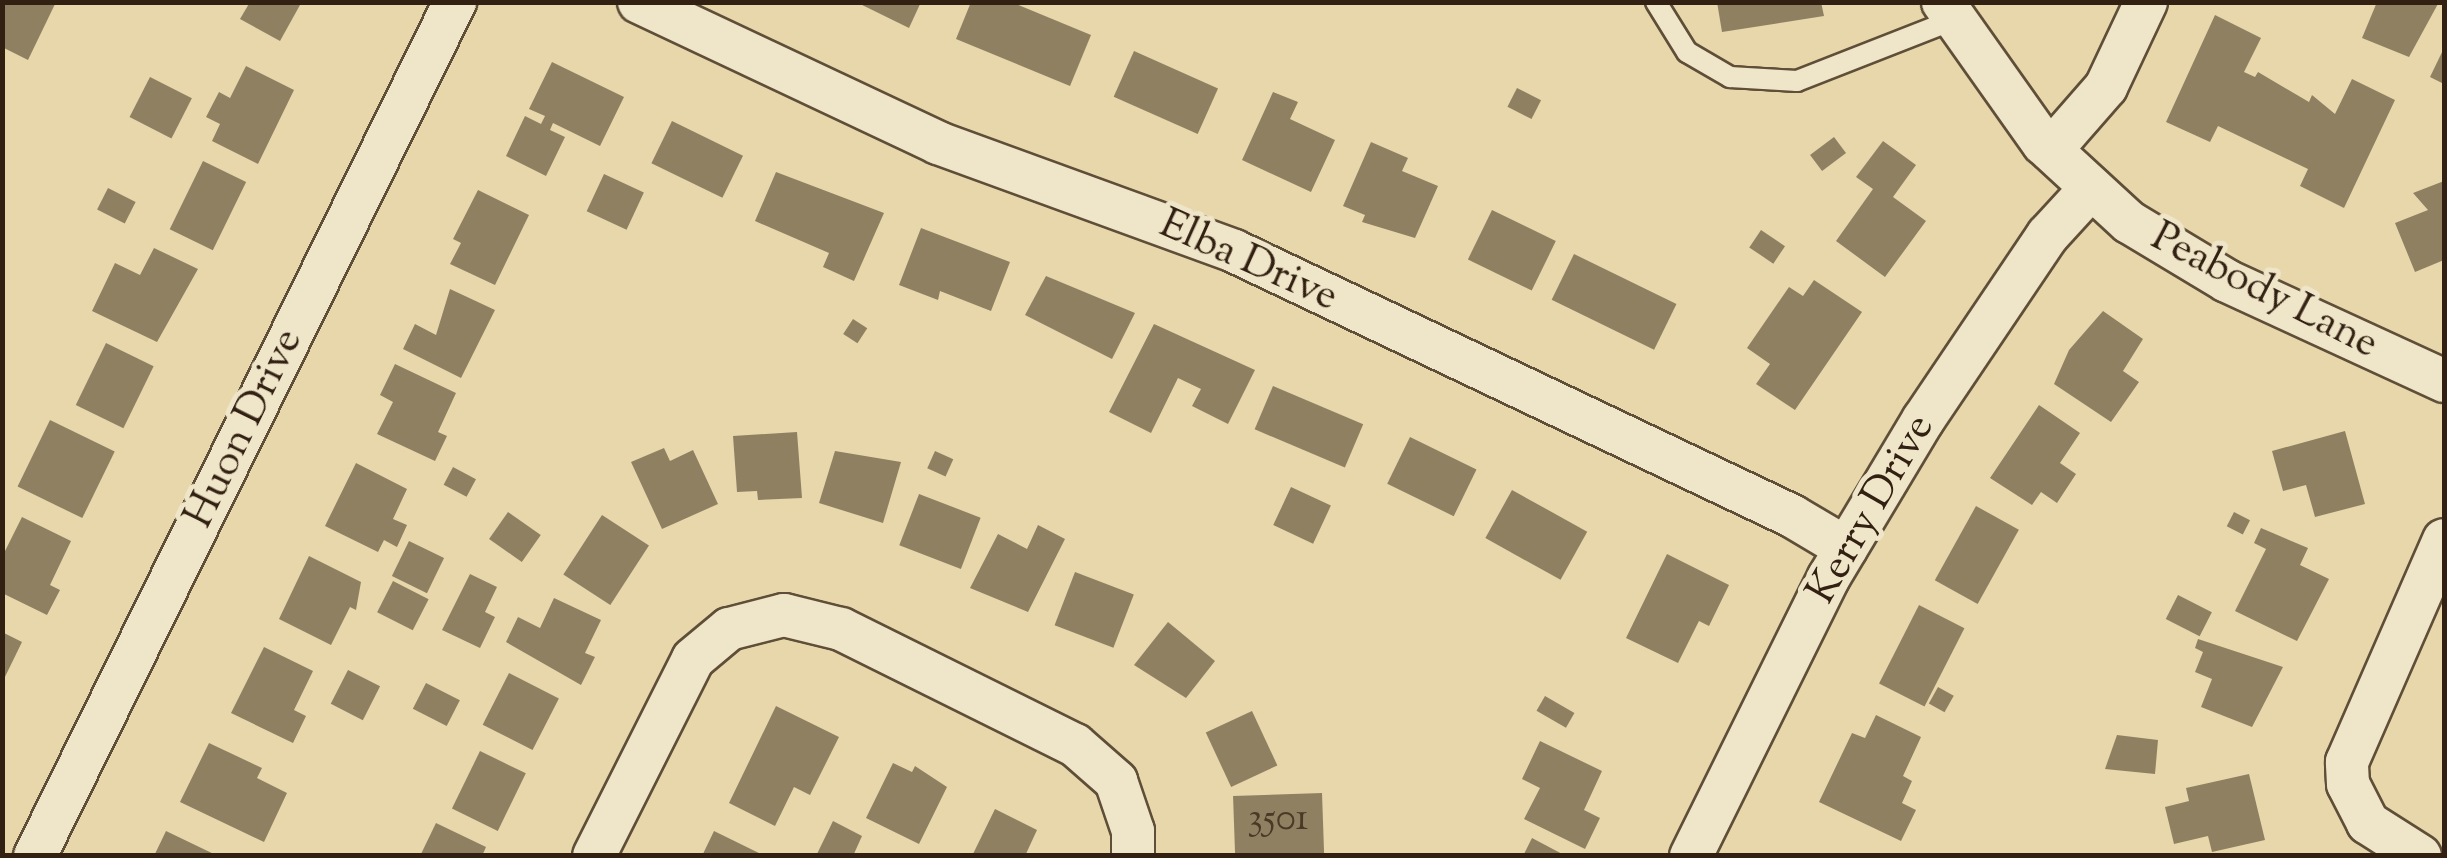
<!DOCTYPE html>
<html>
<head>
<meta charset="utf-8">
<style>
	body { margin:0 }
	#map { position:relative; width:2447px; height:858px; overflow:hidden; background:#e7d7ab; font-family:"Sorts Mill Goudy",serif }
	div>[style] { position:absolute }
	.building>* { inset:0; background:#908062; transform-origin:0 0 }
	.roads { filter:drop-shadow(2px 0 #5f4e38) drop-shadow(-2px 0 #5f4e38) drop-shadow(0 2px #5f4e38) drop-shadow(0 -2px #5f4e38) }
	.lane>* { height:20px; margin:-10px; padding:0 10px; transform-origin:10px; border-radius:10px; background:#efe5c8 }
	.street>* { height:42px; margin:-21px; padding:0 21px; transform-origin:21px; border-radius:21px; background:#efe5c8 }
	span { translate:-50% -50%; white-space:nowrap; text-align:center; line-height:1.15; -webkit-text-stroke:10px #efe5c8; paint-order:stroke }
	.number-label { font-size:38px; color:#4a3926 }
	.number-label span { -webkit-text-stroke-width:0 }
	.street-label { font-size:42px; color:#322112 }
	.frame { position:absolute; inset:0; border:5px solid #322112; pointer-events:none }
</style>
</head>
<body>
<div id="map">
	<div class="building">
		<div style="clip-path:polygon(2px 2px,56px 2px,28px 60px,2px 47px)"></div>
		<div style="clip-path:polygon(250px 2px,296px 2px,300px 5px,280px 41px,240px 19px)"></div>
		<div style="clip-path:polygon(856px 2px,921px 2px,909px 28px)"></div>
		<div style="clip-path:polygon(971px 2px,1011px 2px,1091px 35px,1070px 86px,956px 39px)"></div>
		<div style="clip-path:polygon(1717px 2px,1821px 2px,1824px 16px,1722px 32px)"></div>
		<div style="clip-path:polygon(2377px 2px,2439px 2px,2409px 57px,2362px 38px)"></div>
		<div style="clip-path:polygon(2215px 15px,2261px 38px,2244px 72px,2255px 77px,2258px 72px,2309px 102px,2312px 95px,2335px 114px,2352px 79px,2395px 100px,2344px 208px,2300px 186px,2308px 169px,2218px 126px,2210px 142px,2166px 122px)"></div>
		<div style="clip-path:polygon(2444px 48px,2444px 84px,2430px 77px)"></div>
		<div style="left:1134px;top:51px;width:92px;height:50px;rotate:24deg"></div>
		<div style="clip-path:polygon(552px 62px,624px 97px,600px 146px,553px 123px,550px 130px,565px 137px,546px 176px,506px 156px,525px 116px,541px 124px,545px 116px,529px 109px)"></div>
		<div style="clip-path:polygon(246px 66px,294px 90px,258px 164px,212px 141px,220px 124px,206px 117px,219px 92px,230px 98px)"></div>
		<div style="left:150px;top:77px;width:47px;height:45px;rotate:27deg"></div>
		<div style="left:1517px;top:88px;width:27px;height:21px;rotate:27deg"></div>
		<div style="clip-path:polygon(1273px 92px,1298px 102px,1290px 119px,1335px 140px,1311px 192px,1242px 160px)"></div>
		<div style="left:672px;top:121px;width:79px;height:47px;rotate:26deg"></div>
		<div style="left:1834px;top:137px;width:20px;height:30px;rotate:53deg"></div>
		<div style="clip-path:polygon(1883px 141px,1916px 165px,1893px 197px,1926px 221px,1885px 277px,1836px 241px,1873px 189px,1856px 177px)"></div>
		<div style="clip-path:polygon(1371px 142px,1408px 158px,1402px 171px,1438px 186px,1415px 238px,1362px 222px,1365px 215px,1343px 206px)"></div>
		<div style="left:203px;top:161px;width:48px;height:76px;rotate:26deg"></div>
		<div style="clip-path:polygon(776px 172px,884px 213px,854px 281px,823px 267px,829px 253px,755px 221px)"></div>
		<div style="left:604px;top:174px;width:44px;height:41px;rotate:25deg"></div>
		<div style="clip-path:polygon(2444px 181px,2444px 260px,2415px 272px,2395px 223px,2428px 210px,2413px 193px)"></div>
		<div style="left:108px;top:188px;width:31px;height:24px;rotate:27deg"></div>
		<div style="clip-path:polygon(478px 190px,529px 215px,495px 285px,450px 264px,461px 243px,453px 239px)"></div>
		<div style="left:1492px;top:210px;width:71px;height:55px;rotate:26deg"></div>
		<div style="clip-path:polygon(921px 228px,1010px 262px,991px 311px,940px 291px,938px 300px,899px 285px)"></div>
		<div style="left:1761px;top:230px;width:29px;height:21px;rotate:34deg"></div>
		<div style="clip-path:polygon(154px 248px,198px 269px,157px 342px,92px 311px,115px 263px,140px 275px)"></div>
		<div style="left:1574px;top:254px;width:114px;height:51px;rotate:26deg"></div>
		<div style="clip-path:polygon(1046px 276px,1135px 313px,1112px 359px,1025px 315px)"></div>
		<div style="clip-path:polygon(1814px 280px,1862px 312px,1795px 410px,1756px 384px,1770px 364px,1747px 348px,1789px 287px,1803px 296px)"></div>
		<div style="clip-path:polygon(450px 289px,495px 310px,461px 378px,403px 349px,415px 324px,436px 335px)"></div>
		<div style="clip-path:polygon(2103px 311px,2143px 339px,2123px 371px,2139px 382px,2111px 422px,2054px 384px,2069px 350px)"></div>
		<div style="left:853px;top:319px;width:17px;height:18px;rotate:33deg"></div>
		<div style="clip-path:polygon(1154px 324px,1255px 370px,1228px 424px,1192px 406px,1201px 389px,1178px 378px,1151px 433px,1109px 412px)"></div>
		<div style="left:106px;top:343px;width:53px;height:69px;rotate:26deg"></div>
		<div style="clip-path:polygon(395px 364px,456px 393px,438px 432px,447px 436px,435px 461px,377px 434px,393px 402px,380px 395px)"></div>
		<div style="left:1273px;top:386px;width:98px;height:47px;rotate:23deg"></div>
		<div style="clip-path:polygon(2039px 405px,2080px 433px,2060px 463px,2076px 474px,2057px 503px,2041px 492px,2032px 505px,1990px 478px)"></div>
		<div style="left:50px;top:420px;width:72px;height:74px;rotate:26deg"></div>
		<div style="clip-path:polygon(2345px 431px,2365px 504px,2315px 517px,2306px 485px,2283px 491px,2272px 451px)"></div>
		<div style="clip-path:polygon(797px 432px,802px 498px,758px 500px,757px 491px,737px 492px,733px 436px)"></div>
		<div style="left:1410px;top:437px;width:74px;height:52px;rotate:26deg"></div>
		<div style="clip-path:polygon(664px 448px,670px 461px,693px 450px,718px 504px,662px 529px,631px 462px)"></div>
		<div style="clip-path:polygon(835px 451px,901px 462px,883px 523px,819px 503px)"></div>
		<div style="left:935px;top:451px;width:20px;height:19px;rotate:24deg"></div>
		<div style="clip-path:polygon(356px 463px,407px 489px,393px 519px,407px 525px,397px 547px,384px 540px,378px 552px,325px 526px)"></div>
		<div style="left:453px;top:467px;width:26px;height:20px;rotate:28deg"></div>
		<div style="left:1291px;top:487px;width:44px;height:42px;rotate:25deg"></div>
		<div style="left:1512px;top:490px;width:86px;height:55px;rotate:29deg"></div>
		<div style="left:919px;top:494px;width:66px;height:55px;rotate:21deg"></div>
		<div style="left:1976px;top:506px;width:49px;height:85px;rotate:29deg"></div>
		<div style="left:508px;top:512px;width:40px;height:33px;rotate:35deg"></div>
		<div style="left:2234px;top:512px;width:18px;height:16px;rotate:27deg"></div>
		<div style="left:602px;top:515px;width:56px;height:71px;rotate:33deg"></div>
		<div style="clip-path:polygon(22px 517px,71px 541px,50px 585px,60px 590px,47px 615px,2px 593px,2px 557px)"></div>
		<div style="clip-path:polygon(1038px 525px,1065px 539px,1028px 612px,970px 588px,998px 534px,1027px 549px)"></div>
		<div style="clip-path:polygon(2261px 528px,2308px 548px,2300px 565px,2329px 579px,2297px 641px,2235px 611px,2266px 549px,2254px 543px)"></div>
		<div style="left:409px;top:541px;width:39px;height:39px;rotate:26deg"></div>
		<div style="clip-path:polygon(1667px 554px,1729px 585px,1709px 626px,1699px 621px,1678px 663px,1626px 638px)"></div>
		<div style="clip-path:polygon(309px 556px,361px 582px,356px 610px,350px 607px,331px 645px,279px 619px)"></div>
		<div style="left:1075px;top:572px;width:63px;height:57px;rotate:21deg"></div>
		<div style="clip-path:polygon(470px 574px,497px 587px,485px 612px,495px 617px,480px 648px,442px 630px)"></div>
		<div style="left:393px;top:581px;width:40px;height:35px;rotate:27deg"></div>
		<div style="left:2178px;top:595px;width:38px;height:27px;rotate:27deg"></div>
		<div style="clip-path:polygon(554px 598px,601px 620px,585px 653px,595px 657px,581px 685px,506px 642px,518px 617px,540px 628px)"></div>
		<div style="left:1919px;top:605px;width:51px;height:88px;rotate:27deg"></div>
		<div style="clip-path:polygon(1168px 622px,1215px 661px,1186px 698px,1134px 665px)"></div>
		<div style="clip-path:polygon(2px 632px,22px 642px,2px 683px)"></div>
		<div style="clip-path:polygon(2198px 639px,2283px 667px,2252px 727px,2201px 707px,2212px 679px,2195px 672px,2203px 652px,2195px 648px)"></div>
		<div style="clip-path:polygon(264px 647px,313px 671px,294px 710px,306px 716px,293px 743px,231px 713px)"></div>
		<div style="left:348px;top:670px;width:36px;height:38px;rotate:27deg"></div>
		<div style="left:509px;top:673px;width:56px;height:58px;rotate:27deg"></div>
		<div style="left:426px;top:683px;width:38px;height:29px;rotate:27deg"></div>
		<div style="left:1938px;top:687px;width:18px;height:19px;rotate:29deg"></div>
		<div style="left:1545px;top:696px;width:34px;height:17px;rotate:30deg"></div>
		<div style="clip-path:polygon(776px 706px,839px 737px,810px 795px,794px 787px,775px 826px,729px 803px)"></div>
		<div style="left:1252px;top:711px;width:60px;height:51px;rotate:65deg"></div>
		<div style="clip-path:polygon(1876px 715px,1921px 737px,1903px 776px,1912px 781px,1902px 803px,1916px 810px,1901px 841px,1819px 802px,1852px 733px,1865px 738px)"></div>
		<div style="clip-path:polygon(2117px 735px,2158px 740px,2155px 774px,2105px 769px)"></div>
		<div style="clip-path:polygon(1540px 741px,1602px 771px,1584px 810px,1600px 818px,1585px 849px,1524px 819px,1540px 788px,1522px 779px)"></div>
		<div style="clip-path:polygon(209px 743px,262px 768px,257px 778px,287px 793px,264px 842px,180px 802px)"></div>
		<div style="left:480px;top:751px;width:51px;height:64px;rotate:26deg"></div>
		<div style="clip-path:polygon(893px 763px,912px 772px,915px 766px,947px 787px,919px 844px,866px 818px)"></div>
		<div style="clip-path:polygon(2249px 774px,2265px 840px,2212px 852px,2208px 836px,2174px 844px,2165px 807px,2189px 801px,2186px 788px)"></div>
		<div style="left:1322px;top:793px;width:63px;height:89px;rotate:88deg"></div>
		<div style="clip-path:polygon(995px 809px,1037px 830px,1025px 856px,972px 856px)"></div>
		<div style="clip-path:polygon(833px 821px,862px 836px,853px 856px,816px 856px)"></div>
		<div style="clip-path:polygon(436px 823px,486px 847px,482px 856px,420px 856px)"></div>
		<div style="clip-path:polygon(166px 831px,218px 856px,154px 856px)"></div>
		<div style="clip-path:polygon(714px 831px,765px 856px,702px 856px)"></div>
		<div style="clip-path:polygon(1532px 838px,1566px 856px,1523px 856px)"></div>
	</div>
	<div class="roads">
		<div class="lane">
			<div style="left:1656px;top:2px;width:59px;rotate:58.2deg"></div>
			<div style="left:1687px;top:52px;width:50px;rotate:30.2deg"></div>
			<div style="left:1730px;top:77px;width:67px;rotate:3.4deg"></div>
			<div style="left:1797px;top:81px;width:168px;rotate:-21.4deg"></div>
		</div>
		<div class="street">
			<div style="left:639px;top:2px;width:331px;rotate:25.2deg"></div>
			<div style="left:938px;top:143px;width:315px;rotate:20deg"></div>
			<div style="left:1234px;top:251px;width:618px;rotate:25.4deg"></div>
			<div style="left:1792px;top:516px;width:63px;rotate:30.7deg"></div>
			<div style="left:1943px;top:2px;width:173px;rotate:54.7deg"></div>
			<div style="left:2043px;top:143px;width:117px;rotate:42.6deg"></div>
			<div style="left:2129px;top:222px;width:114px;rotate:31deg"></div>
			<div style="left:2227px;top:281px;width:239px;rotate:24.7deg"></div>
			<div style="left:2051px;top:150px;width:84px;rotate:-48.9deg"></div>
			<div style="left:2106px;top:87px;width:94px;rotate:-64.8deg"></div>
			<div style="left:35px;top:856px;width:952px;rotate:-63.81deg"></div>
			<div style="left:594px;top:856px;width:220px;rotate:-63.3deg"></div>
			<div style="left:693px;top:659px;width:47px;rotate:-39.8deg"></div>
			<div style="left:729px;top:629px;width:57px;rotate:-14.3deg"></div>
			<div style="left:784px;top:615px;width:59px;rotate:13.8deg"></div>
			<div style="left:841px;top:629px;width:261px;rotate:26.4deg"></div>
			<div style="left:1075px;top:745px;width:55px;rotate:41.3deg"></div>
			<div style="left:1116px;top:781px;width:53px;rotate:71.2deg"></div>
			<div style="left:1133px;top:831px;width:25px;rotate:90deg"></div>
			<div style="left:1691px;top:856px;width:311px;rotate:-63.7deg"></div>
			<div style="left:1829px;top:577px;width:183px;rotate:-59.1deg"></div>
			<div style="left:1923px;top:420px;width:223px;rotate:-56deg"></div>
			<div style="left:2048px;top:235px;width:64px;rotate:-47.5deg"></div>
			<div style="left:2420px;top:856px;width:62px;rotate:-147.6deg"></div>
			<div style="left:2368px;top:823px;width:44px;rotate:-117.1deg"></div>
			<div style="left:2348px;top:784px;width:22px;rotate:-93deg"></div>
			<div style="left:2347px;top:762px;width:242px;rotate:-66.4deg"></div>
		</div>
	</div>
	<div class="number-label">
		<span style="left:1278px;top:821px">3501</span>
	</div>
	<div class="street-label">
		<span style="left:1248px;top:262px;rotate:24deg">Elba Drive</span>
		<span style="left:2264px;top:292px;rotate:27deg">Peabody Lane</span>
		<span style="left:245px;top:429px;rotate:-64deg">Huon Drive</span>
		<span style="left:1872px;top:510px;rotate:-60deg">Kerry Drive</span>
	</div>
	<div class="frame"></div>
</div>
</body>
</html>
